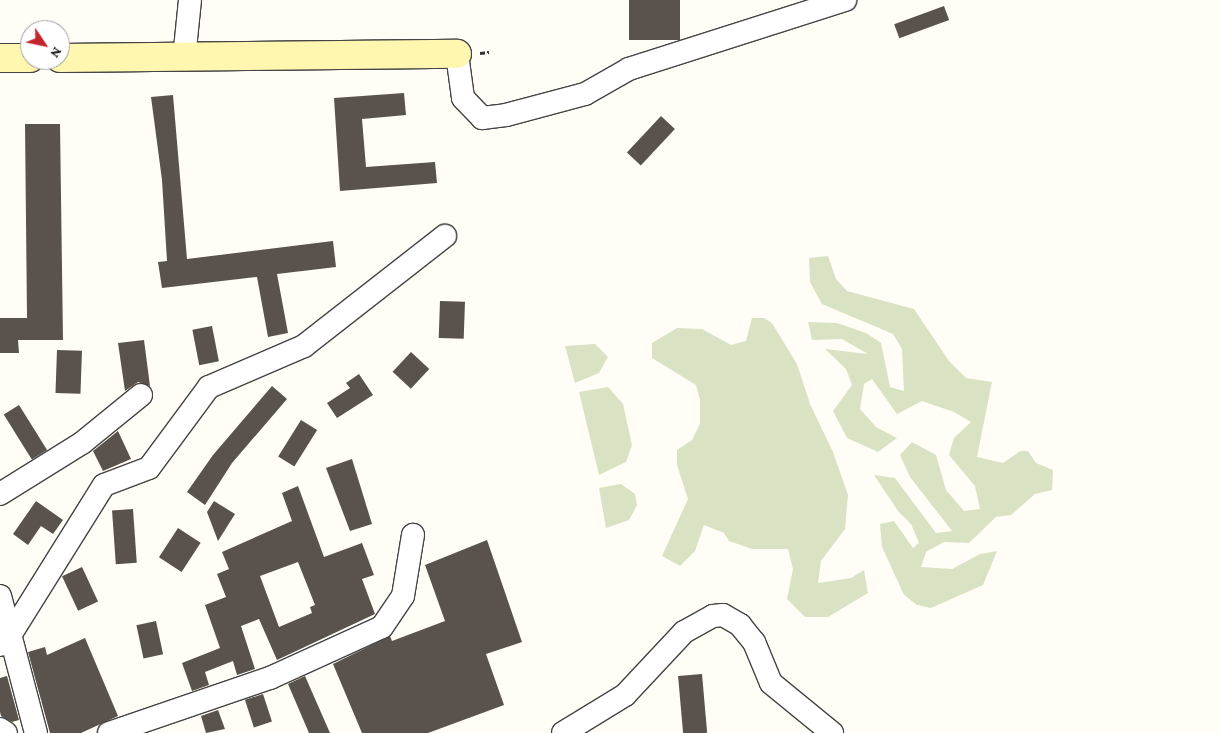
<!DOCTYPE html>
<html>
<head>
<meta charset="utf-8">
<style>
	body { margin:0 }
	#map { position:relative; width:1219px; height:733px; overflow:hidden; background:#fffdf5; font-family:"Crimson Pro",serif }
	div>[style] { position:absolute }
	.cemetery>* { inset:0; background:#d9e3c4 }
	.building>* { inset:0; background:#5a524d; transform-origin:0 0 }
	.path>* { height:3px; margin-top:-1.5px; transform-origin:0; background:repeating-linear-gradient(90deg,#333 0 5px,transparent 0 7.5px) }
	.roads { filter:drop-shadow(1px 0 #444) drop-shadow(-1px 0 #444) drop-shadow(0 1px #444) drop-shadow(0 -1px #444) }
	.minor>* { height:22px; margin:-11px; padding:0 11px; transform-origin:11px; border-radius:11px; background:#fff }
	.secondary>* { height:28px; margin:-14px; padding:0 14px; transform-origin:14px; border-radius:14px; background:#fff6b0 }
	span { translate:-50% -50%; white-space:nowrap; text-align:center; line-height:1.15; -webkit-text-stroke:5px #fff; paint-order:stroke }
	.north { position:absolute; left:20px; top:20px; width:50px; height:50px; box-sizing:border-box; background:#fff; border:1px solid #a0a0a0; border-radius:50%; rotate:124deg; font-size:14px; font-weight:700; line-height:20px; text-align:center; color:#111 }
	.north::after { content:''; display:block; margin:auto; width:18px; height:22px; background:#c4262e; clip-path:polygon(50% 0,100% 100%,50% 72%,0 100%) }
</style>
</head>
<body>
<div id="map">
	<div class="cemetery">
		<div style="clip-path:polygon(828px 256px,836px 279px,847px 291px,914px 309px,949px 361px,966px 378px,992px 382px,977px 457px,1003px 463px,1020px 451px,1028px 451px,1036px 463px,1053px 470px,1052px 490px,1035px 494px,1011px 515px,996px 517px,969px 543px,944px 542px,926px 552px,921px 567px,952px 569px,980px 554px,997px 551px,983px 585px,931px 608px,917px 605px,904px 595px,882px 547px,880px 524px,894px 521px,913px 548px,919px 543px,911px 524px,898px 511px,874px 475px,895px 478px,936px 533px,952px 531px,910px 477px,900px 455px,912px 442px,936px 455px,946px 490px,964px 511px,980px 509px,975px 486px,949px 455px,954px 438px,971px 422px,954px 412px,922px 401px,897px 414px,872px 379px,864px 384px,860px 409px,876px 427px,897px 438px,878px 452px,847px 438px,833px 411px,852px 385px,846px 369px,825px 349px,868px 354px,842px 339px,812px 340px,808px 322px,837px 323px,866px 333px,881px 343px,890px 387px,904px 391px,902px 349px,893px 334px,822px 304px,810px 282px,809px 258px)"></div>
		<div style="clip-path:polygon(752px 318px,764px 318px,772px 323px,797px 364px,810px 404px,833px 452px,848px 495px,845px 529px,821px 561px,818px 583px,851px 578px,864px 570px,868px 593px,828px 617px,805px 617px,787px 599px,793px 569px,788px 549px,752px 549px,729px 541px,724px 533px,704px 525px,695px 551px,680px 566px,662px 556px,688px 499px,677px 465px,677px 450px,692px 440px,700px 424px,700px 400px,696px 385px,652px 358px,652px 343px,677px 328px,702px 329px,731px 345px,746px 341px)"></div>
		<div style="clip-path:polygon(595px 344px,608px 357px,599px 373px,575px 383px,565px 346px)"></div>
		<div style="clip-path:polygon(608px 387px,623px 404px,632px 445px,626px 462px,599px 475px,579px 392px)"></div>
		<div style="clip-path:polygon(621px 484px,635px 494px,637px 505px,629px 520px,606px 528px,599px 488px)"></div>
	</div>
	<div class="building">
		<div style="left:629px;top:0;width:51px;height:40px"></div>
		<div style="left:944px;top:6px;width:15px;height:53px;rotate:70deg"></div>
		<div style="clip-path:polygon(404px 93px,406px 115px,362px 119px,366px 167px,435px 162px,437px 183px,340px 191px,334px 98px)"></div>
		<div style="clip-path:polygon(173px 95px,187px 259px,333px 241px,336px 267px,277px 274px,288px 333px,268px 337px,257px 277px,162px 288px,158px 262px,167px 261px,162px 180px,151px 97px)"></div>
		<div style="left:661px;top:116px;width:19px;height:50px;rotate:43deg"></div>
		<div style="clip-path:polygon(25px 124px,60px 124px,63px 340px,18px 340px,19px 353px,0 353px,0 318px,27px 318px)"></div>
		<div style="left:440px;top:301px;width:25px;height:37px;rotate:2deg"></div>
		<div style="left:212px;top:326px;width:36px;height:20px;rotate:79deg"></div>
		<div style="clip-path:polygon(144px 340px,150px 386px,138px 382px,125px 391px,118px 343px)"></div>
		<div style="left:57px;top:350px;width:25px;height:43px;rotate:2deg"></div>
		<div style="left:411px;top:352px;width:25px;height:27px;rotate:43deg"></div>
		<div style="clip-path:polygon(359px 374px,373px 395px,337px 418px,327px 403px,350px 388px,346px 383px)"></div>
		<div style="clip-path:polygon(272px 386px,287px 399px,232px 463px,205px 505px,187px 492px,213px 455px)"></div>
		<div style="left:19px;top:405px;width:53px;height:18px;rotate:58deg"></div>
		<div style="left:301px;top:420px;width:19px;height:43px;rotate:32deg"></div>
		<div style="clip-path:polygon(118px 431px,131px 459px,103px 471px,93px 451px)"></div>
		<div style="clip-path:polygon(352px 459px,372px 524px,350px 531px,326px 468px)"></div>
		<div style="clip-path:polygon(evenodd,298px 486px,324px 557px,362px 543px,374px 575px,362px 579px,375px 614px,277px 660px,259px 619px,241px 626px,255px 669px,237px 675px,233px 661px,205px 672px,209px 685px,192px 691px,182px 663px,220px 648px,205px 605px,226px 597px,217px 574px,229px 569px,222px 552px,292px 521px,282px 493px,298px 486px,298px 562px,315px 605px,310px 607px,312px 613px,279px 627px,260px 576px,298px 562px)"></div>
		<div style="clip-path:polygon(36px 501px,63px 520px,53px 534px,41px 526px,28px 545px,13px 534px)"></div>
		<div style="clip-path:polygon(214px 501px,235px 514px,218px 541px,207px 512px)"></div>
		<div style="left:133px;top:509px;width:54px;height:21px;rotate:86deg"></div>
		<div style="left:178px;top:528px;width:27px;height:35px;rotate:33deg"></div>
		<div style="clip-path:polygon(487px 540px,522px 642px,486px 654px,504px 705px,428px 733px,362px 733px,333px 664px,390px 636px,392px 641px,445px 621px,425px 565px)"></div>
		<div style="left:82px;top:567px;width:38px;height:22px;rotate:65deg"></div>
		<div style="left:156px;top:621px;width:34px;height:20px;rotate:78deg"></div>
		<div style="clip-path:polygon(85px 638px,118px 716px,81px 733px,50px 733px,28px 652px,45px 647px,47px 655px)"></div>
		<div style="left:702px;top:674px;width:59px;height:24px;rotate:85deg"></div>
		<div style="clip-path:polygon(7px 676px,19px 720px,12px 722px,1px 716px,0 712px,0 678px)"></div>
		<div style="clip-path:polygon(305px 676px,330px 733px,309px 733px,288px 684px)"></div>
		<div style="left:263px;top:694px;width:29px;height:19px;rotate:72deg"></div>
		<div style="clip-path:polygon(218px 710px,225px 729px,206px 733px,201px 716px)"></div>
	</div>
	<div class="path">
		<div style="left:480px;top:53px;width:9px;rotate:-6deg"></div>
	</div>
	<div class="roads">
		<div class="minor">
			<div style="left:457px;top:54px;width:44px;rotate:82.2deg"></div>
			<div style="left:463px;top:98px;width:28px;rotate:46deg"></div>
			<div style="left:482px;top:118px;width:24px;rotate:-7deg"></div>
			<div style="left:506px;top:115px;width:82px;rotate:-14.9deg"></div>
			<div style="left:585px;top:94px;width:51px;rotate:-29.6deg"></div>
			<div style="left:629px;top:69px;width:227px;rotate:-17.7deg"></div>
			<div style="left:184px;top:59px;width:59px;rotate:-84.2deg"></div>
			<div style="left:0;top:494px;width:97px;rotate:-31.9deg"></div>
			<div style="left:82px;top:443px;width:76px;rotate:-39.1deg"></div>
			<div style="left:0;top:596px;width:142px;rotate:75.3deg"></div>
			<div style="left:0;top:645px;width:12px;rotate:-42deg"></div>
			<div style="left:9px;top:637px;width:179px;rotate:-58deg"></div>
			<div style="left:104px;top:485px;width:48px;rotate:-20.7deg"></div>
			<div style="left:149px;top:468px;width:101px;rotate:-53.5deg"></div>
			<div style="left:209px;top:387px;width:103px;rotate:-23.3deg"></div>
			<div style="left:304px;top:346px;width:179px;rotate:-38deg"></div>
			<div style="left:0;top:729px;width:7px;rotate:34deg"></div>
			<div style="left:109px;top:733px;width:170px;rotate:-18.9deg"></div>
			<div style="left:270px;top:678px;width:123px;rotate:-24.5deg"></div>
			<div style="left:382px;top:627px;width:37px;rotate:-56deg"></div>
			<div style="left:403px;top:596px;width:62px;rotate:-80.7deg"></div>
			<div style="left:563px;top:733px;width:73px;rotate:-31.5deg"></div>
			<div style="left:625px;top:695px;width:86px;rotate:-46.9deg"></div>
			<div style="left:684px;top:632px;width:33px;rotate:-29deg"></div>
			<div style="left:713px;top:616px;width:10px;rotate:-6deg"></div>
			<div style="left:723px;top:615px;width:20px;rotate:30deg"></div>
			<div style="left:740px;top:625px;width:22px;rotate:51deg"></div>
			<div style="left:754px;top:642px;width:44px;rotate:67.5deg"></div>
			<div style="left:771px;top:683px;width:79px;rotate:39.3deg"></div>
		</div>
		<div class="secondary">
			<div style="left:0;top:58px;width:30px"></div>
			<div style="left:60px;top:58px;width:397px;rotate:-0.6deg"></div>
		</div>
	</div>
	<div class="north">N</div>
</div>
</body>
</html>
